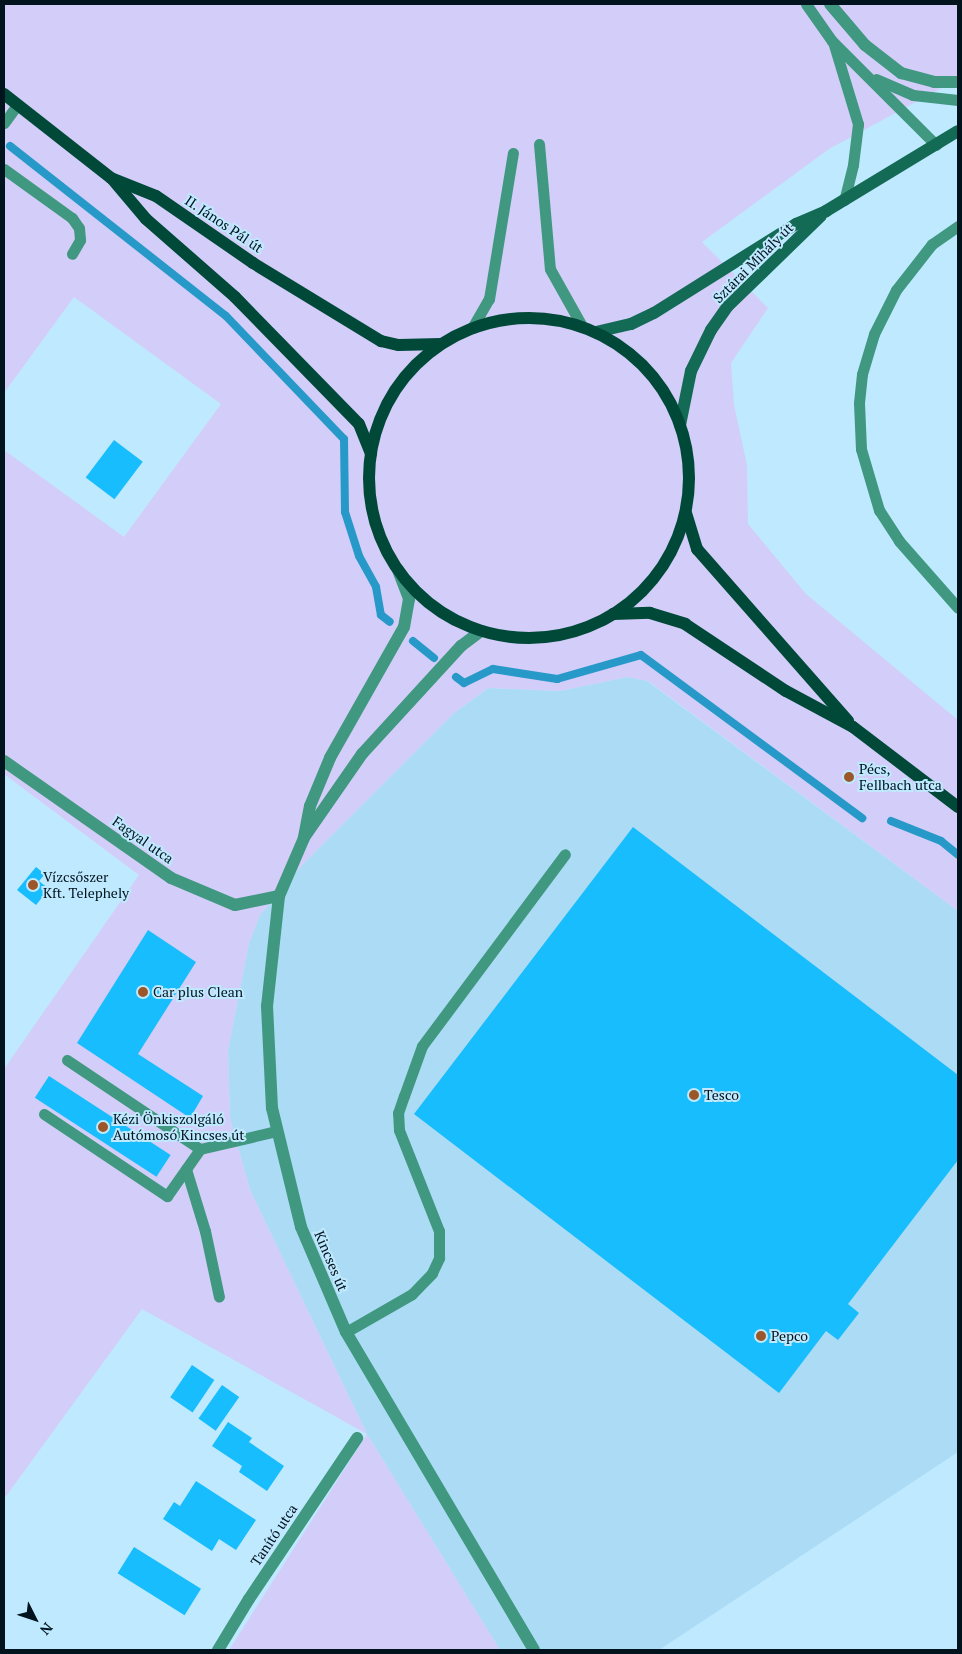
<!DOCTYPE html>
<html>
<head>
<meta charset="utf-8">
<style>
	body { margin:0 }
	#map { position:relative; width:962px; height:1654px; overflow:hidden; background:#bfe9ff; font-family:"PT Serif",serif }
	div>[style] { position:absolute }
	.built>* { inset:0; background:#acdbf5 }
	.green>* { inset:0; background:#d3cdf9 }
	.stream>* { height:8px; margin:-4px; padding:0 4px; transform-origin:4px; border-radius:4px; background:#2799c9 }
	.building>* { inset:0; background:#17bdfc; transform-origin:0 0 }
	.lane>* { height:11px; margin:-5.5px; padding:0 5.5px; transform-origin:5.5px; border-radius:5.5px; background:#3f987f }
	.street>* { height:12px; margin:-6px; padding:0 6px; transform-origin:6px; border-radius:6px; background:#3f987f }
	.secondary>* { height:12px; margin:-6px; padding:0 6px; transform-origin:6px; border-radius:6px; background:#136a55 }
	.primary>* { height:12px; margin:-6px; padding:0 6px; transform-origin:6px; border-radius:6px; background:#004939 }
	.primary>.ring { margin:-6px; padding:0; box-sizing:content-box; background:none; border:12px solid #004939; border-radius:50% }
	.dots>* { width:14px; height:14px; translate:-50% -50%; box-sizing:border-box; border:2px solid #bfe9ff; border-radius:50% }
	span { translate:-50% -50%; white-space:nowrap; text-align:center; line-height:1.15; -webkit-text-stroke:4px #bfe9ff; paint-order:stroke }
	.street-label { font-size:14px; color:#01131d }
	.poi-label { font-size:14px; color:#01131d }
	.left { translate:0 -50%; text-align:left }
	.frame { position:absolute; inset:0; border:5px solid #01131d; pointer-events:none }
	.north { position:absolute; left:10px; top:1594px; width:50px; height:50px; -webkit-text-stroke:4px #bfe9ff; paint-order:stroke; rotate:131deg; font-size:14px; font-weight:700; line-height:20px; text-align:center; color:#01131d }
	.north::after { content:''; display:block; margin:auto; width:18px; height:22px; background:#01131d; clip-path:polygon(50% 0,100% 100%,50% 72%,0 100%) }
</style>
</head>
<body>
<div id="map">
	<div class="built">
		<div style="clip-path:polygon(627px 677px,647px 681px,958px 911px,958px 1452px,659px 1650px,500px 1650px,367px 1434px,250px 1190px,230px 1118px,228px 1051px,249px 943px,260px 915px,303px 864px,454px 713px,488px 688px,560px 691px)"></div>
	</div>
	<div class="green">
		<div style="clip-path:polygon(4px 4px,958px 4px,958px 79px,829px 149px,702px 242px,768px 308px,731px 363px,734px 405px,747px 465px,748px 524px,806px 594px,958px 720px,958px 911px,648px 681px,627px 677px,560px 691px,488px 688px,454px 713px,303px 864px,260px 915px,249px 943px,228px 1051px,230px 1118px,250px 1190px,367px 1434px,500px 1650px,229px 1650px,367px 1434px,142px 1309px,4px 1499px,4px 1069px,139px 875px,4px 774px,4px 450px,124px 537px,221px 404px,74px 297px,4px 393px)"></div>
	</div>
	<div class="stream">
		<div style="left:10px;top:146px;width:275px;rotate:38.2deg"></div>
		<div style="left:226px;top:316px;width:170px;rotate:46.2deg"></div>
		<div style="left:344px;top:439px;width:73px;rotate:89.2deg"></div>
		<div style="left:345px;top:512px;width:46px;rotate:72.3deg"></div>
		<div style="left:359px;top:556px;width:35px;rotate:61deg"></div>
		<div style="left:376px;top:587px;width:28px;rotate:80deg"></div>
		<div style="left:381px;top:615px;width:11px;rotate:38deg"></div>
		<div style="left:413px;top:641px;width:27px;rotate:39deg"></div>
		<div style="left:456px;top:677px;width:10px;rotate:37deg"></div>
		<div style="left:464px;top:683px;width:32px;rotate:-26deg"></div>
		<div style="left:493px;top:669px;width:65px;rotate:8.9deg"></div>
		<div style="left:557px;top:679px;width:87px;rotate:-15.9deg"></div>
		<div style="left:641px;top:655px;width:275px;rotate:36.4deg"></div>
		<div style="left:891px;top:821px;width:54px;rotate:21.8deg"></div>
		<div style="left:941px;top:841px;width:22px;rotate:39deg"></div>
	</div>
	<div class="building">
		<div style="left:114px;top:440px;width:36px;height:47px;rotate:37deg"></div>
		<div style="clip-path:polygon(633px 827px,958px 1075px,958px 1160px,848px 1304px,859px 1313px,838px 1340px,826px 1331px,779px 1393px,414px 1114px)"></div>
		<div style="clip-path:polygon(36px 867px,45px 874px,39px 881px,49px 889px,36px 905px,17px 890px)"></div>
		<div style="clip-path:polygon(148px 930px,196px 962px,138px 1054px,203px 1096px,190px 1118px,77px 1043px)"></div>
		<div style="left:49px;top:1076px;width:145px;height:26px;rotate:33deg"></div>
		<div style="left:192px;top:1365px;width:27px;height:39px;rotate:34deg"></div>
		<div style="left:222px;top:1385px;width:21px;height:41px;rotate:35deg"></div>
		<div style="clip-path:polygon(228px 1422px,252px 1438px,249px 1442px,284px 1466px,267px 1491px,239px 1472px,242px 1466px,212px 1446px)"></div>
		<div style="clip-path:polygon(196px 1481px,256px 1520px,236px 1550px,219px 1539px,212px 1551px,163px 1519px,174px 1502px,180px 1506px)"></div>
		<div style="left:134px;top:1547px;width:79px;height:31px;rotate:32deg"></div>
	</div>
	<div class="lane">
		<div style="left:806px;top:4px;width:45px;rotate:54.9deg"></div>
		<div style="left:832px;top:41px;width:147px;rotate:45deg"></div>
		<div style="left:834px;top:45px;width:83px;rotate:73.1deg"></div>
		<div style="left:858px;top:124px;width:41px;rotate:97deg"></div>
		<div style="left:853px;top:165px;width:36px;rotate:104deg"></div>
		<div style="left:876px;top:79px;width:40px;rotate:23.4deg"></div>
		<div style="left:913px;top:95px;width:45px;rotate:6.3deg"></div>
		<div style="left:4px;top:123px;width:22px;rotate:-54deg"></div>
		<div style="left:539px;top:144px;width:125px;rotate:85deg"></div>
		<div style="left:550px;top:269px;width:65px;rotate:60.7deg"></div>
		<div style="left:4px;top:169px;width:84px;rotate:35.8deg"></div>
		<div style="left:72px;top:218px;width:12px;rotate:55deg"></div>
		<div style="left:79px;top:228px;width:12px;rotate:85deg"></div>
		<div style="left:80px;top:240px;width:16px;rotate:120deg"></div>
		<div style="left:958px;top:226px;width:32px;rotate:145deg"></div>
		<div style="left:932px;top:244px;width:58px;rotate:128deg"></div>
		<div style="left:896px;top:290px;width:49px;rotate:116.6deg"></div>
		<div style="left:874px;top:334px;width:42px;rotate:106.7deg"></div>
		<div style="left:862px;top:374px;width:29px;rotate:96deg"></div>
		<div style="left:859px;top:403px;width:46px;rotate:87.5deg"></div>
		<div style="left:861px;top:449px;width:64px;rotate:73.6deg"></div>
		<div style="left:879px;top:510px;width:37px;rotate:57deg"></div>
		<div style="left:899px;top:541px;width:89px;rotate:48.6deg"></div>
		<div style="left:472px;top:328px;width:34px;rotate:-60deg"></div>
		<div style="left:489px;top:299px;width:148px;rotate:-80.7deg"></div>
		<div style="left:67px;top:1060px;width:160px;rotate:33.8deg"></div>
		<div style="left:200px;top:1149px;width:79px;rotate:-13.2deg"></div>
		<div style="left:44px;top:1114px;width:148px;rotate:33.7deg"></div>
		<div style="left:167px;top:1196px;width:57px;rotate:-54.9deg"></div>
		<div style="left:186px;top:1169px;width:65px;rotate:73deg"></div>
		<div style="left:205px;top:1231px;width:67px;rotate:78deg"></div>
		<div style="left:346px;top:1332px;width:76px;rotate:-29.9deg"></div>
		<div style="left:412px;top:1294px;width:29px;rotate:-46deg"></div>
		<div style="left:432px;top:1273px;width:17px;rotate:-65deg"></div>
		<div style="left:439px;top:1258px;width:27px;rotate:-90deg"></div>
		<div style="left:439px;top:1231px;width:109px;rotate:-111.6deg"></div>
		<div style="left:399px;top:1130px;width:17px;rotate:-93deg"></div>
		<div style="left:398px;top:1113px;width:18px;rotate:-71deg"></div>
		<div style="left:404px;top:1096px;width:53px;rotate:-70.2deg"></div>
		<div style="left:422px;top:1046px;width:239px;rotate:-53.3deg"></div>
	</div>
	<div class="street">
		<div style="left:830px;top:4px;width:54px;rotate:49.5deg"></div>
		<div style="left:865px;top:45px;width:46px;rotate:37.9deg"></div>
		<div style="left:901px;top:73px;width:34px;rotate:15deg"></div>
		<div style="left:934px;top:82px;width:24px"></div>
		<div style="left:398px;top:570px;width:31px;rotate:69deg"></div>
		<div style="left:409px;top:599px;width:28px;rotate:100deg"></div>
		<div style="left:404px;top:627px;width:150px;rotate:119.5deg"></div>
		<div style="left:330px;top:758px;width:52px;rotate:112.6deg"></div>
		<div style="left:310px;top:806px;width:33px;rotate:101deg"></div>
		<div style="left:304px;top:838px;width:63px;rotate:113.3deg"></div>
		<div style="left:279px;top:896px;width:111px;rotate:96.2deg"></div>
		<div style="left:267px;top:1006px;width:102px;rotate:87.2deg"></div>
		<div style="left:272px;top:1108px;width:122px;rotate:76.3deg"></div>
		<div style="left:301px;top:1227px;width:114px;rotate:66.8deg"></div>
		<div style="left:346px;top:1332px;width:369px;rotate:59.4deg"></div>
		<div style="left:4px;top:761px;width:204px;rotate:35deg"></div>
		<div style="left:171px;top:878px;width:69px;rotate:22.9deg"></div>
		<div style="left:235px;top:905px;width:45px;rotate:-11.6deg"></div>
		<div style="left:305px;top:836px;width:100px;rotate:-55.2deg"></div>
		<div style="left:362px;top:754px;width:147px;rotate:-47.5deg"></div>
		<div style="left:461px;top:646px;width:25px;rotate:-37deg"></div>
		<div style="left:218px;top:1650px;width:60px;rotate:-58.7deg"></div>
		<div style="left:249px;top:1599px;width:194px;rotate:-56.1deg"></div>
	</div>
	<div class="secondary">
		<div style="left:596px;top:332px;width:36px;rotate:-13deg"></div>
		<div style="left:631px;top:324px;width:25px;rotate:-26deg"></div>
		<div style="left:654px;top:313px;width:168px;rotate:-32.1deg"></div>
		<div style="left:796px;top:224px;width:33px;rotate:-23deg"></div>
		<div style="left:826px;top:211px;width:154px;rotate:-31.2deg"></div>
		<div style="left:680px;top:425px;width:55px;rotate:-78.5deg"></div>
		<div style="left:691px;top:371px;width:46px;rotate:-64deg"></div>
		<div style="left:711px;top:330px;width:29px;rotate:-55deg"></div>
		<div style="left:728px;top:306px;width:129px;rotate:-44.1deg"></div>
	</div>
	<div class="primary">
		<div style="left:4px;top:94px;width:136px;rotate:38.1deg"></div>
		<div style="left:111px;top:178px;width:48px;rotate:21.8deg"></div>
		<div style="left:156px;top:196px;width:118px;rotate:34.6deg"></div>
		<div style="left:253px;top:263px;width:150px;rotate:31.4deg"></div>
		<div style="left:381px;top:341px;width:18px;rotate:13deg"></div>
		<div style="left:399px;top:345px;width:42px;rotate:-1.4deg"></div>
		<div style="left:113px;top:180px;width:51px;rotate:49.8deg"></div>
		<div style="left:146px;top:219px;width:118px;rotate:41.2deg"></div>
		<div style="left:235px;top:297px;width:177px;rotate:45.7deg"></div>
		<div style="left:359px;top:424px;width:32px;rotate:68deg"></div>
		<div class="ring" style="left:369px;top:318px;width:308px;height:308px"></div>
		<div style="left:686px;top:513px;width:38px;rotate:73deg"></div>
		<div style="left:697px;top:549px;width:229px;rotate:48.7deg"></div>
		<div style="left:613px;top:614px;width:37px;rotate:-2deg"></div>
		<div style="left:650px;top:613px;width:37px;rotate:17deg"></div>
		<div style="left:685px;top:624px;width:121px;rotate:33.6deg"></div>
		<div style="left:786px;top:691px;width:76px;rotate:28.2deg"></div>
		<div style="left:853px;top:727px;width:132px;rotate:37.3deg"></div>
	</div>
	<div class="dots">
		<div style="left:849px;top:777px;background:#9b5729"></div>
		<div style="left:33px;top:885px;background:#9b5729"></div>
		<div style="left:143px;top:992px;background:#9b5729"></div>
		<div style="left:694px;top:1095px;background:#9b5729"></div>
		<div style="left:103px;top:1127px;background:#9b5729"></div>
		<div style="left:761px;top:1336px;background:#9b5729"></div>
	</div>
	<div class="street-label">
		<span style="left:224px;top:224px;rotate:34deg">II. János Pál út</span>
		<span style="left:753px;top:263px;rotate:-45deg">Sztárai Mihály út</span>
		<span style="left:143px;top:840px;rotate:35deg">Fagyal utca</span>
		<span style="left:331px;top:1261px;rotate:67deg">Kincses út</span>
		<span style="left:274px;top:1535px;rotate:-56deg">Tanító utca</span>
	</div>
	<div class="poi-label">
		<span class="left" style="left:859px;top:777px">Pécs,<br>Fellbach utca</span>
		<span class="left" style="left:43px;top:885px">Vízcsőszer<br>Kft. Telephely</span>
		<span class="left" style="left:153px;top:992px">Car plus Clean</span>
		<span class="left" style="left:704px;top:1095px">Tesco</span>
		<span class="left" style="left:113px;top:1127px">Kézi Önkiszolgáló<br>Autómosó Kincses út</span>
		<span class="left" style="left:771px;top:1336px">Pepco</span>
	</div>
	<div class="frame"></div>
	<div class="north">N</div>
</div>
</body>
</html>
